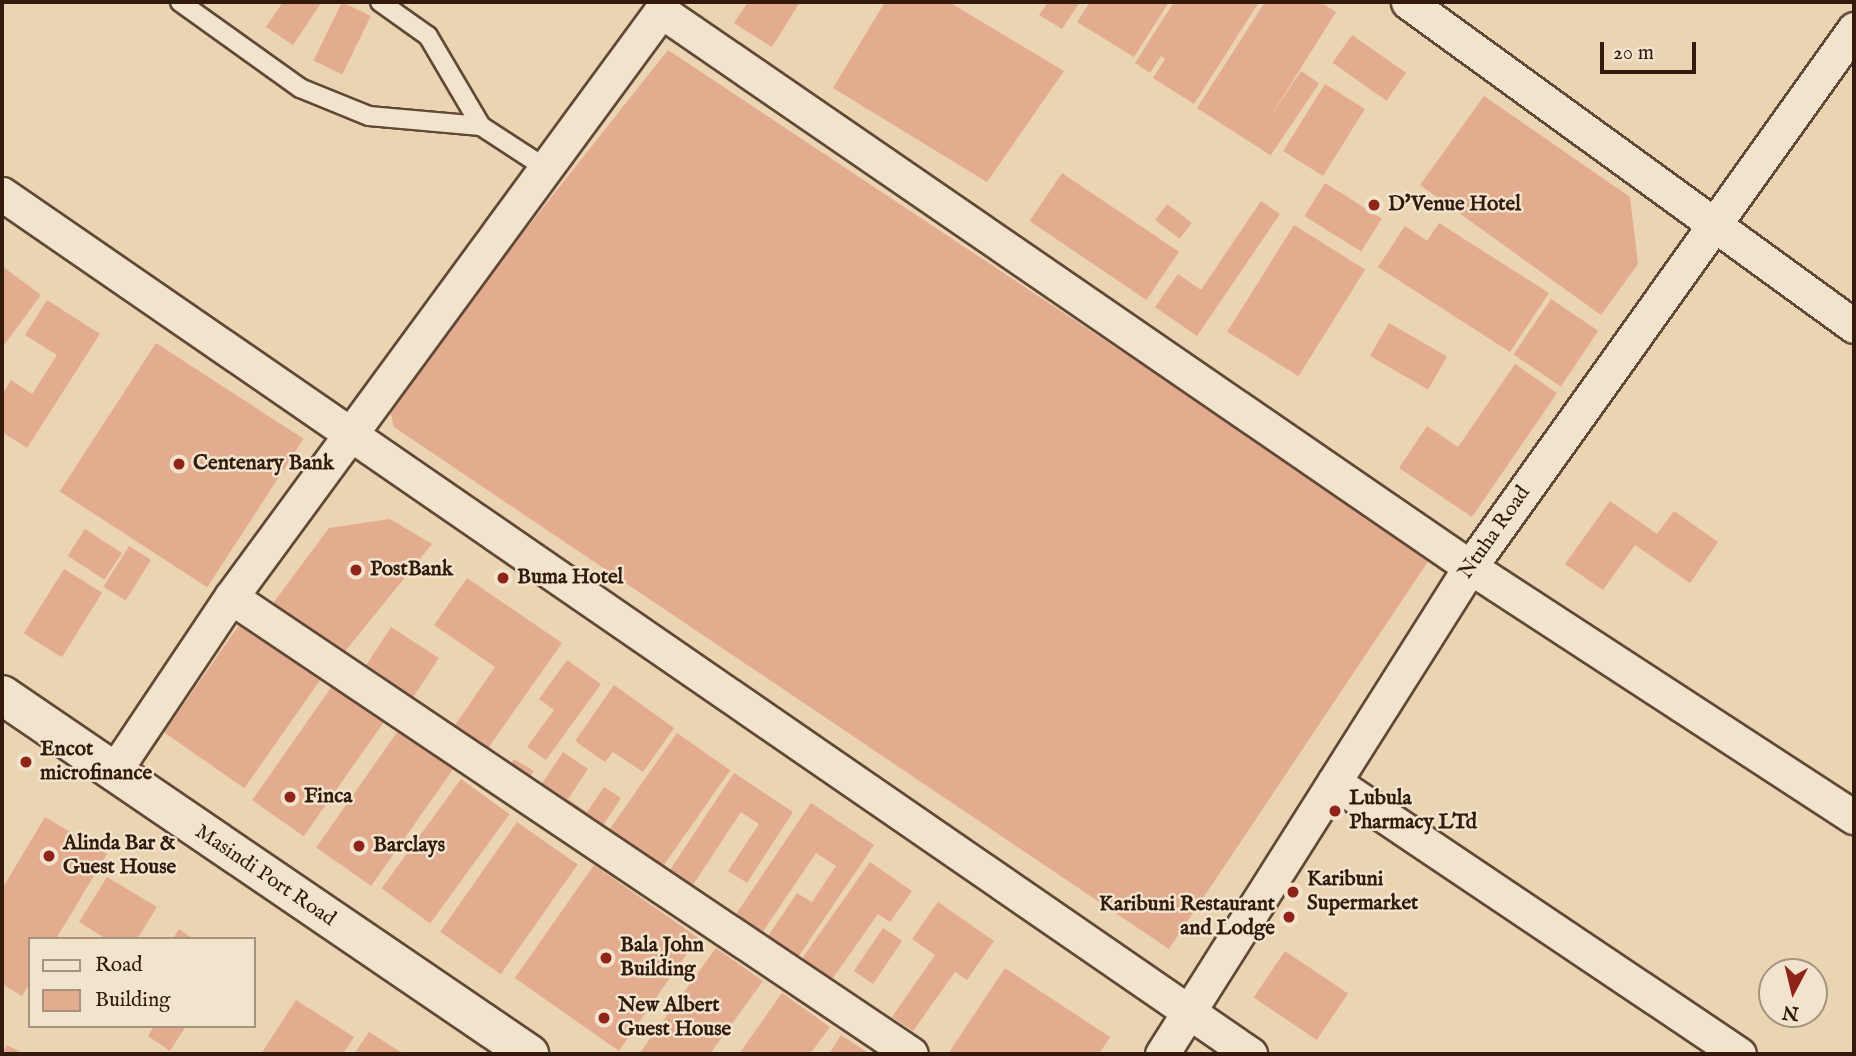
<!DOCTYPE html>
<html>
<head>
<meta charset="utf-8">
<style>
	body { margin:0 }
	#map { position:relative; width:1856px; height:1056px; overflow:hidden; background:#ebd4b2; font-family:"IM FELL English",serif }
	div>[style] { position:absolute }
	.building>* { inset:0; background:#e4ac8f; transform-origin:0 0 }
	.roads { filter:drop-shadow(2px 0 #604936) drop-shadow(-2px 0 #604936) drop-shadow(0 2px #604936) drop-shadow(0 -2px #604936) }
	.lane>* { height:18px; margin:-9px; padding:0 9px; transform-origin:9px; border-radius:9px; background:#f2e3cd }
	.street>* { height:33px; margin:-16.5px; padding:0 16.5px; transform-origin:16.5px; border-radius:16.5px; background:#f2e3cd }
	.secondary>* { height:38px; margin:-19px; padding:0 19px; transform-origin:19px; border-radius:19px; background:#f2e3cd }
	.dots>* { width:19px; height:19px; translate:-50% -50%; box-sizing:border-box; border:4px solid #f2e3cd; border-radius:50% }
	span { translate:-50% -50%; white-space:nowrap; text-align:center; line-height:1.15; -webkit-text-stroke:5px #f2e3cd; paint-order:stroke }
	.poi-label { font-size:21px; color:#321b0c; font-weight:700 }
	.left { translate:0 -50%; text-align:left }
	.right { translate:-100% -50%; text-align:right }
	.street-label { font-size:21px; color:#321b0c }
	.frame { position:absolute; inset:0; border:4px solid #321b0c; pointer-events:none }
	.legend { position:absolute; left:28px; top:937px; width:228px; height:91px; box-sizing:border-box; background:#f2e3cd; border:2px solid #a59380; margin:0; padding:9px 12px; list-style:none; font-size:21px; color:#321b0c }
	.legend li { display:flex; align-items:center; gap:14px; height:35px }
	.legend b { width:35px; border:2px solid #a59380 }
	.north { position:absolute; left:1758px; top:958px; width:70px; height:70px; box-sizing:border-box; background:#f2e3cd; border:2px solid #a59380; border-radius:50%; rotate:187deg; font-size:19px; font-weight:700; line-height:28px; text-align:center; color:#321b0c }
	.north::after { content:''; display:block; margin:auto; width:24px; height:32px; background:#8f2418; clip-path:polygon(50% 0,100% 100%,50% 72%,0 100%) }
	.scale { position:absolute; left:1600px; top:42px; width:96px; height:32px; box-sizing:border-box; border:4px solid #321b0c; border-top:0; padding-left:9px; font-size:21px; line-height:24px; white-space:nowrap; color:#321b0c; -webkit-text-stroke:5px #f2e3cd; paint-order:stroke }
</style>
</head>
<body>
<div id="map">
	<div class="building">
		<div style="clip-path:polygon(283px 2px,321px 3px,293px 45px,266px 27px)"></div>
		<div style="left:342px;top:2px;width:32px;height:65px;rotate:26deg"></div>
		<div style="clip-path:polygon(748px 2px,800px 2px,772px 47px,734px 23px)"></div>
		<div style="clip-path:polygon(885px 2px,949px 2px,1064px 71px,987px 182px,833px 88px)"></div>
		<div style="clip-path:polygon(1048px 2px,1080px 2px,1062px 29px,1039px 15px)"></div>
		<div style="clip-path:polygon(1090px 2px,1169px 2px,1134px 57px,1077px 22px)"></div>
		<div style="clip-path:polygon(1174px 2px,1259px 2px,1194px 104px,1153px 78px,1165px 59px,1161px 56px,1150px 73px,1135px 63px)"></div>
		<div style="clip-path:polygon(1265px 2px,1320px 2px,1336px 12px,1253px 144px,1197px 108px)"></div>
		<div style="left:1352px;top:35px;width:66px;height:34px;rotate:35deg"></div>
		<div style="clip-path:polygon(668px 50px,1431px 557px,1169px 949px,394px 427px,388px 403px)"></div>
		<div style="left:1301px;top:71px;width:22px;height:87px;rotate:34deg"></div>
		<div style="left:1325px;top:84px;width:47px;height:79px;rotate:32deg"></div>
		<div style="clip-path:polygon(1484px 96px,1630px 197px,1638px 264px,1601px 315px,1420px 185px)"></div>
		<div style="left:1062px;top:173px;width:141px;height:58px;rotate:34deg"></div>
		<div style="left:1325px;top:183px;width:67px;height:39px;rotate:32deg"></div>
		<div style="clip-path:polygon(1261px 201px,1280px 214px,1197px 336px,1155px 307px,1178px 274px,1201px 290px)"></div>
		<div style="left:1167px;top:204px;width:31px;height:20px;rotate:37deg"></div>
		<div style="clip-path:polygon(1439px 223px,1549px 293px,1510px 352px,1378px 267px,1405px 226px,1427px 241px)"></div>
		<div style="left:1294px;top:225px;width:84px;height:126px;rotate:32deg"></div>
		<div style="clip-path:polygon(2px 266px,41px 295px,2px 348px,3px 305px)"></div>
		<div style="left:1551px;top:299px;width:57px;height:67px;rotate:34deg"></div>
		<div style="clip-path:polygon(47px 300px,100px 334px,27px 448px,2px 432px,2px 395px,11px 380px,32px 394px,57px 355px,25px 335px)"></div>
		<div style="left:1389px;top:323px;width:67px;height:38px;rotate:30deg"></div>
		<div style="left:156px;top:343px;width:176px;height:177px;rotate:33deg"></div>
		<div style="clip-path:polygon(1515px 364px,1557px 393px,1472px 517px,1399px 468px,1427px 426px,1458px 447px)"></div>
		<div style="clip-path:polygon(1610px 501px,1657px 534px,1674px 511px,1718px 542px,1690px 583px,1635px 545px,1603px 590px,1565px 564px)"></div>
		<div style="clip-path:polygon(390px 519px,432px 544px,342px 655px,271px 606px,329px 528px)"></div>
		<div style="left:85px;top:529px;width:44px;height:32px;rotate:33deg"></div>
		<div style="left:129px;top:546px;width:26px;height:48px;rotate:32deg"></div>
		<div style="left:64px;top:569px;width:45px;height:76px;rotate:32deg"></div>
		<div style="clip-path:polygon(467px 578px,562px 643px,484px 754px,451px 731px,495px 667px,434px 625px)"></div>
		<div style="left:246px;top:615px;width:98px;height:143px;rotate:35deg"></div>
		<div style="left:391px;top:627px;width:57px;height:57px;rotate:33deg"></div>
		<div style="clip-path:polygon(567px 660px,601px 684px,546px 760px,527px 747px,554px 710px,539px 699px)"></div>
		<div style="left:337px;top:679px;width:63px;height:148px;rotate:35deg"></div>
		<div style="clip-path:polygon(614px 685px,674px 728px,643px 772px,613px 752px,605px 762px,575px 741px)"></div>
		<div style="left:400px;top:728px;width:67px;height:146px;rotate:35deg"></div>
		<div style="left:677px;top:733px;width:65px;height:130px;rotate:35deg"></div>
		<div style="clip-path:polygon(563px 752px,588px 769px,568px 799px,587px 812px,604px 787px,621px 798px,596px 836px,535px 794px)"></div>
		<div style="left:514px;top:759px;width:23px;height:20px;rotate:31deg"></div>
		<div style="clip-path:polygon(734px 773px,793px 812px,747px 883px,728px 871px,759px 824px,741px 812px,685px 897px,662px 882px)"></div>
		<div style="left:461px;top:779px;width:60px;height:135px;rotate:36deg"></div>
		<div style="clip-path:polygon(811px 803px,874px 845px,792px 966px,762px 945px,797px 893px,812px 902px,836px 866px,816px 853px,757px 940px,730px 923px)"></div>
		<div style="clip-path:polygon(45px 817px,107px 854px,56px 939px,30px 939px,30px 983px,22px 996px,2px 984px,2px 889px)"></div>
		<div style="left:517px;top:822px;width:74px;height:134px;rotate:35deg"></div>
		<div style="clip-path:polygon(870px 862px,912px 891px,890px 922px,878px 914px,828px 985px,794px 970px)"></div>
		<div style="left:594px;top:865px;width:127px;height:138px;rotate:35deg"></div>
		<div style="clip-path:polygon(107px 877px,157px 907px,137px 939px,106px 939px,79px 922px)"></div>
		<div style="clip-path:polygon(938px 902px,994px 941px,967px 980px,955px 972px,913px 1031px,892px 1017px,935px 955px,912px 939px)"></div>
		<div style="left:883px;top:928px;width:23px;height:52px;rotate:34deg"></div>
		<div style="clip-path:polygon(179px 929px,193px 939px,173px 939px)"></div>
		<div style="clip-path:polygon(716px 948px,763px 981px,710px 1054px,639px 1054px)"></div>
		<div style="left:1285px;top:951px;width:76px;height:56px;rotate:34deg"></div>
		<div style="clip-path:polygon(1005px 968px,1110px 1037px,1099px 1054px,948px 1054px)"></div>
		<div style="clip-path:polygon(782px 993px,830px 1027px,810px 1054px,739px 1054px)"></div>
		<div style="clip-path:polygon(296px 1000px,354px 1037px,343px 1054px,261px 1054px)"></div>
		<div style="clip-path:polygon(154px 1026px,186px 1026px,170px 1051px,148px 1036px)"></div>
		<div style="clip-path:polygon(369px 1032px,404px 1054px,354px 1054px)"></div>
		<div style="clip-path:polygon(841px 1035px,870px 1054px,829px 1054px)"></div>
		<div style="clip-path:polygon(7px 1045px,24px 1054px,2px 1054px)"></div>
	</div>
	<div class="roads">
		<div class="lane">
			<div style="left:180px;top:2px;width:148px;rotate:35.6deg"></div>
			<div style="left:300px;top:88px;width:74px;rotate:22.1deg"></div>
			<div style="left:369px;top:116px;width:112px;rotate:5.1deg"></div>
			<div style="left:481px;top:126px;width:79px;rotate:33.1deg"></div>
			<div style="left:380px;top:2px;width:59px;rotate:35.3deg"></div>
			<div style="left:428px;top:36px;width:104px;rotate:59.5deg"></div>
		</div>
		<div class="street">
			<div style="left:1408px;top:2px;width:551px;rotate:36deg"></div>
			<div style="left:2px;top:194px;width:1516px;rotate:34.57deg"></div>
			<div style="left:231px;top:597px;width:819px;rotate:33.9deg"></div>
			<div style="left:113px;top:773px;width:212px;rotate:-56.2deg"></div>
			<div style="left:231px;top:597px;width:727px;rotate:-53.73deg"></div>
			<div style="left:661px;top:11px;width:982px;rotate:34.5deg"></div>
			<div style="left:1470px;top:567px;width:458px;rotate:33.1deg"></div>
			<div style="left:1334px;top:782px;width:488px;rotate:33.9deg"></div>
			<div style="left:1162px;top:1054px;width:576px;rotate:-57.69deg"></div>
			<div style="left:1470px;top:567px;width:661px;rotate:-54.48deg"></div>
		</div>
		<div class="secondary">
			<div style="left:2px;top:695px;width:638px;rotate:34.26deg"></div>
		</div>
	</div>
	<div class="dots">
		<div style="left:1374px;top:205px;background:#8f2418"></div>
		<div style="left:179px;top:464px;background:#8f2418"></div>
		<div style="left:356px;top:570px;background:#8f2418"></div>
		<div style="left:503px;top:578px;background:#8f2418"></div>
		<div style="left:26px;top:762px;background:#8f2418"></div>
		<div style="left:290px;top:797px;background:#8f2418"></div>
		<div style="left:1335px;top:811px;background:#8f2418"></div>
		<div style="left:359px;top:846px;background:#8f2418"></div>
		<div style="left:49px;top:856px;background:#8f2418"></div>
		<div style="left:1293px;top:892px;background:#8f2418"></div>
		<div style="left:1289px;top:917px;background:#8f2418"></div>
		<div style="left:606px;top:958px;background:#8f2418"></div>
		<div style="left:604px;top:1018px;background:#8f2418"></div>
	</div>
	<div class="poi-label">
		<span class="left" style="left:1388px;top:205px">D'Venue Hotel</span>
		<span class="left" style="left:193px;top:464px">Centenary Bank</span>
		<span class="left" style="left:370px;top:570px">PostBank</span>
		<span class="left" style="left:517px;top:578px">Buma Hotel</span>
		<span class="left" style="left:40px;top:762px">Encot<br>microfinance</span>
		<span class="left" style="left:304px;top:797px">Finca</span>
		<span class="left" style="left:1349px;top:811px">Lubula<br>Pharmacy LTd</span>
		<span class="left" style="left:63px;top:856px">Alinda Bar &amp;<br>Guest House</span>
		<span class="left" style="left:373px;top:846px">Barclays</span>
		<span class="left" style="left:1307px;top:892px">Karibuni<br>Supermarket</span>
		<span class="right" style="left:1275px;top:917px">Karibuni Restaurant<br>and Lodge</span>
		<span class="left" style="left:620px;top:958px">Bala John<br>Building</span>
		<span class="left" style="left:618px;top:1018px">New Albert<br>Guest House</span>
	</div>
	<div class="street-label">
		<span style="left:1495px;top:533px;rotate:-55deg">Ntuha Road</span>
		<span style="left:265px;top:876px;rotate:34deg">Masindi Port Road</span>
	</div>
	<div class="frame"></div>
	<ul class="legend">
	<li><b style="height:9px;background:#f2e3cd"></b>Road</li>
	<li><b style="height:19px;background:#e4ac8f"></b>Building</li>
	</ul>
	<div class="north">N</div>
	<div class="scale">20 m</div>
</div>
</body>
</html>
